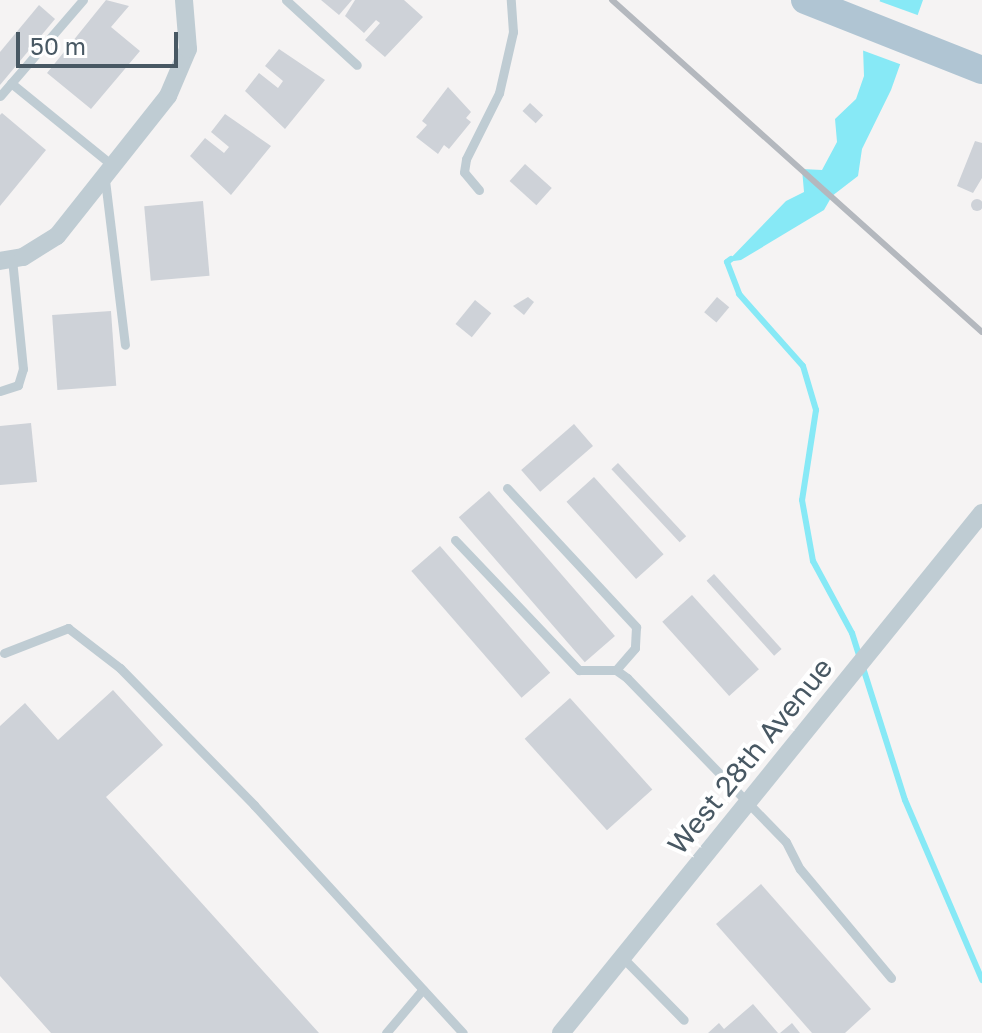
<!DOCTYPE html>
<html>
<head>
<meta charset="utf-8">
<style>
	body { margin:0 }
	#map { position:relative; width:982px; height:1033px; overflow:hidden; background:#f5f3f3; font-family:"Golos Text",sans-serif }
	div>[style] { position:absolute }
	.water>* { inset:0; background:#87e9f6 }
	.pier>* { inset:0; background:#f5f3f3; transform-origin:0 0 }
	.stream>* { height:6px; margin:-3px; padding:0 3px; transform-origin:3px; border-radius:3px; background:#87e9f6 }
	.building>* { inset:0; background:#ced2d8; transform-origin:0 0 }
	.round { border-radius:50% }
	.service>* { height:9px; margin:-4.5px; padding:0 4.5px; transform-origin:4.5px; border-radius:4.5px; background:#bfccd3 }
	.minor>* { height:18px; margin:-9px; padding:0 9px; transform-origin:9px; border-radius:9px; background:#bfccd3 }
	.primary>* { height:28px; margin:-14px; padding:0 14px; transform-origin:14px; border-radius:14px; background:#b0c5d3 }
	.rail>* { height:6px; margin:-3px; padding:0 3px; transform-origin:3px; border-radius:3px; background:#b4b8be }
	span { translate:-50% -50%; white-space:nowrap; text-align:center; line-height:1.15; -webkit-text-stroke:8px #fff; paint-order:stroke }
	.street-label { font-size:28px; color:#485863 }
	.scale { position:absolute; left:16px; top:32px; width:162px; height:36px; box-sizing:border-box; border:4px solid #485863; border-top:0; padding-left:10px; font-size:24px; line-height:28px; white-space:nowrap; color:#485863; -webkit-text-stroke:6px #fff; paint-order:stroke }
</style>
</head>
<body>
<div id="map">
	<div class="water">
		<div style="clip-path:polygon(880px 0,923px 0,891px 90px,862px 149px,858px 176px,832px 196px,824px 210px,741px 260px,727px 262px,786px 201px,804px 192px,802px 169px,822px 170px,837px 142px,835px 119px,856px 99px,864px 76px,863px 48px)"></div>
	</div>
	<div class="pier">
		<div style="left:876px;top:0;width:47px;height:52px;rotate:20deg"></div>
	</div>
	<div class="stream">
		<div style="left:731px;top:259px;width:5px;rotate:143deg"></div>
		<div style="left:727px;top:262px;width:34px;rotate:69deg"></div>
		<div style="left:739px;top:294px;width:96px;rotate:48.4deg"></div>
		<div style="left:803px;top:366px;width:46px;rotate:73.5deg"></div>
		<div style="left:816px;top:410px;width:91px;rotate:98.8deg"></div>
		<div style="left:802px;top:500px;width:62px;rotate:79.8deg"></div>
		<div style="left:813px;top:561px;width:82px;rotate:61.6deg"></div>
		<div style="left:852px;top:633px;width:175px;rotate:72.4deg"></div>
		<div style="left:905px;top:800px;width:196px;rotate:66.8deg"></div>
	</div>
	<div class="building">
		<div style="clip-path:polygon(106px 0,129px 6px,111px 27px,140px 51px,91px 109px,47px 73px)"></div>
		<div style="clip-path:polygon(321px 0,352px 0,339px 15px)"></div>
		<div style="clip-path:polygon(355px 0,404px 0,423px 17px,385px 57px,365px 40px,380px 23px,376px 20px,364px 33px,345px 16px)"></div>
		<div style="clip-path:polygon(39px 5px,55px 19px,0 85px,0 52px)"></div>
		<div style="clip-path:polygon(279px 49px,325px 80px,285px 129px,245px 91px,259px 73px,278px 88px,283px 81px,265px 66px)"></div>
		<div style="clip-path:polygon(448px 87px,471px 112px,466px 118px,471px 122px,449px 149px,444px 145px,438px 154px,416px 137px,427px 125px,422px 121px)"></div>
		<div style="left:530px;top:103px;width:18px;height:11px;rotate:43deg"></div>
		<div style="clip-path:polygon(2px 113px,46px 150px,0 206px,0 115px)"></div>
		<div style="clip-path:polygon(225px 114px,271px 146px,231px 195px,190px 156px,205px 138px,224px 153px,229px 147px,211px 132px)"></div>
		<div style="clip-path:polygon(975px 141px,982px 143px,982px 178px,973px 193px,957px 186px)"></div>
		<div style="left:525px;top:164px;width:36px;height:23px;rotate:42deg"></div>
		<div class="round" style="left:971px;top:199px;width:12px;height:12px"></div>
		<div style="left:203px;top:201px;width:75px;height:59px;rotate:85deg"></div>
		<div style="clip-path:polygon(528px 297px,534px 302px,524px 315px,513px 306px)"></div>
		<div style="left:717px;top:297px;width:16px;height:20px;rotate:40deg"></div>
		<div style="left:475px;top:300px;width:21px;height:31px;rotate:39deg"></div>
		<div style="left:111px;top:311px;width:75px;height:59px;rotate:86deg"></div>
		<div style="clip-path:polygon(31px 423px,37px 482px,0 485px,0 426px)"></div>
		<div style="left:574px;top:424px;width:29px;height:70px;rotate:49deg"></div>
		<div style="left:618px;top:463px;width:100px;height:9px;rotate:47deg"></div>
		<div style="left:594px;top:477px;width:104px;height:37px;rotate:48deg"></div>
		<div style="left:489px;top:491px;width:192px;height:40px;rotate:49deg"></div>
		<div style="left:440px;top:546px;width:168px;height:38px;rotate:49deg"></div>
		<div style="left:714px;top:574px;width:101px;height:10px;rotate:48deg"></div>
		<div style="left:692px;top:595px;width:100px;height:40px;rotate:48deg"></div>
		<div style="clip-path:polygon(113px 690px,163px 745px,106px 797px,319px 1033px,51px 1033px,0 976px,0 726px,25px 703px,58px 740px)"></div>
		<div style="left:570px;top:698px;width:123px;height:61px;rotate:48deg"></div>
		<div style="clip-path:polygon(761px 884px,871px 1009px,845px 1033px,812px 1033px,716px 924px)"></div>
		<div style="clip-path:polygon(753px 1004px,778px 1033px,708px 1033px,719px 1023px,724px 1029px)"></div>
		<div style="clip-path:polygon(792px 1023px,800px 1033px,780px 1033px)"></div>
	</div>
	<div class="service">
		<div style="left:286px;top:0;width:96px;rotate:42.5deg"></div>
		<div style="left:11px;top:83px;width:132px;rotate:39.1deg"></div>
		<div style="left:0;top:96px;width:127px;rotate:-49.2deg"></div>
		<div style="left:105px;top:180px;width:166px;rotate:83.1deg"></div>
		<div style="left:479px;top:190px;width:23px;rotate:-130deg"></div>
		<div style="left:464px;top:172px;width:13px;rotate:-81deg"></div>
		<div style="left:466px;top:159px;width:74px;rotate:-63.4deg"></div>
		<div style="left:499px;top:93px;width:63px;rotate:-77.1deg"></div>
		<div style="left:513px;top:32px;width:32px;rotate:-94deg"></div>
		<div style="left:0;top:391px;width:19px;rotate:-18deg"></div>
		<div style="left:18px;top:385px;width:17px;rotate:-73deg"></div>
		<div style="left:23px;top:369px;width:111px;rotate:-95.7deg"></div>
		<div style="left:507px;top:488px;width:190px;rotate:47.1deg"></div>
		<div style="left:636px;top:627px;width:21px;rotate:93deg"></div>
		<div style="left:635px;top:648px;width:29px;rotate:131deg"></div>
		<div style="left:455px;top:540px;width:180px;rotate:46.4deg"></div>
		<div style="left:579px;top:670px;width:37px"></div>
		<div style="left:616px;top:670px;width:14px;rotate:36deg"></div>
		<div style="left:627px;top:678px;width:228px;rotate:45.9deg"></div>
		<div style="left:786px;top:842px;width:30px;rotate:63deg"></div>
		<div style="left:800px;top:869px;width:142px;rotate:50.1deg"></div>
		<div style="left:4px;top:653px;width:69px;rotate:-21.3deg"></div>
		<div style="left:68px;top:628px;width:66px;rotate:37.6deg"></div>
		<div style="left:120px;top:668px;width:192px;rotate:45.6deg"></div>
		<div style="left:254px;top:805px;width:309px;rotate:47.5deg"></div>
		<div style="left:622px;top:957px;width:88px;rotate:45.5deg"></div>
		<div style="left:386px;top:1033px;width:57px;rotate:-49.9deg"></div>
	</div>
	<div class="minor">
		<div style="left:0;top:261px;width:23px;rotate:-10deg"></div>
		<div style="left:23px;top:257px;width:40px;rotate:-32deg"></div>
		<div style="left:57px;top:236px;width:179px;rotate:-51.6deg"></div>
		<div style="left:168px;top:96px;width:51px;rotate:-66.9deg"></div>
		<div style="left:188px;top:49px;width:49px;rotate:-94.7deg"></div>
		<div style="left:561px;top:1033px;width:669px;rotate:-51.01deg"></div>
	</div>
	<div class="primary">
		<div style="left:805px;top:0;width:190px;rotate:21.6deg"></div>
	</div>
	<div class="rail">
		<div style="left:612px;top:0;width:497px;rotate:41.9deg"></div>
	</div>
	<div class="street-label">
		<span style="left:750px;top:756px;rotate:-51deg">West 28th Avenue</span>
	</div>
	<div class="scale">50 m</div>
</div>
</body>
</html>
